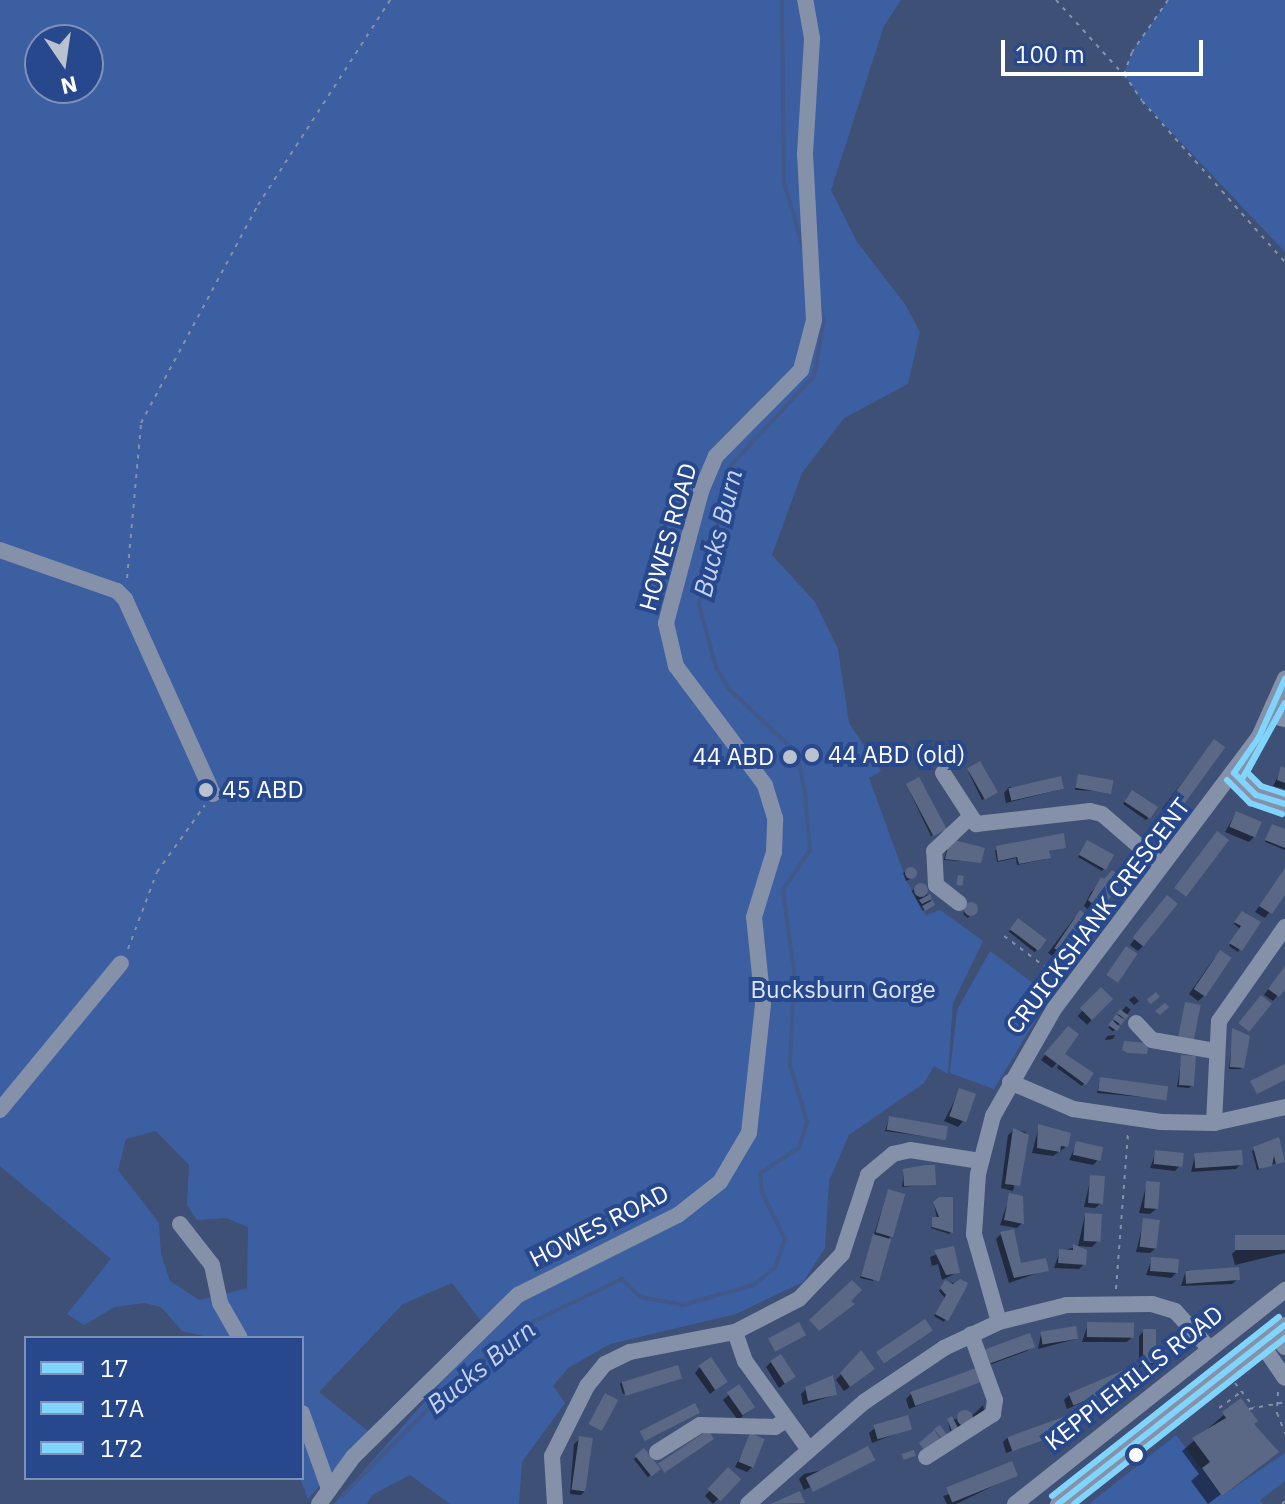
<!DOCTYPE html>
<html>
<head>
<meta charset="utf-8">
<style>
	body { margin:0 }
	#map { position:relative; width:1285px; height:1504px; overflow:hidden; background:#3e5076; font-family:"IBM Plex Sans",sans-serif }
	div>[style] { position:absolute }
	.green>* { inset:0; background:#3c5fa2 }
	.shadow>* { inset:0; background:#0007; transform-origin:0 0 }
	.stream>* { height:4px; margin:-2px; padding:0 2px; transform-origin:2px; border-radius:2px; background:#415888 }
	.building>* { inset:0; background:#5a6886; transform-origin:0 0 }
	.round { border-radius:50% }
	.path>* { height:2px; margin-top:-1px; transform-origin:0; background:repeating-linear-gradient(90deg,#8591a9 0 4px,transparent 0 10px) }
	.minor>* { height:16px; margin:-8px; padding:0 8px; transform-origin:8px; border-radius:8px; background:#8591a9 }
	.bus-1>* { height:6px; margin:-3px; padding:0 3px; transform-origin:3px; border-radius:3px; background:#80d5ff }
	.bus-2>* { height:6px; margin:-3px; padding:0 3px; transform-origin:3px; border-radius:3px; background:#80d5ff }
	.bus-3>* { height:6px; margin:-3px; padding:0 3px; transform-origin:3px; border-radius:3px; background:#80d5ff }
	.dots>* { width:22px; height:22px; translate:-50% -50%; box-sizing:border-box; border:4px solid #27488d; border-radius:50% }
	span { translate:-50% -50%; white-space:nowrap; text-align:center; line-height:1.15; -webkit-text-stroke:8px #27488d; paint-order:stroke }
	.street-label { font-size:24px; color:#fff }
	.poi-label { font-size:24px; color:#fff }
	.left { translate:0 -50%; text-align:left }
	.right { translate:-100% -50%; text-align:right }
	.park-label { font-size:24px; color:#dbe5f8 }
	.water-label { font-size:26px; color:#c3d3f1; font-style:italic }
	.legend { position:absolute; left:24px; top:1336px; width:280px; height:144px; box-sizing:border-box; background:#27488d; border:2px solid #7d91bb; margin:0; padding:10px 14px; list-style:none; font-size:24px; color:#fff }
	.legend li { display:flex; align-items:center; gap:16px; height:40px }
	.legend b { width:40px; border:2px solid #7d91bb }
	.north { position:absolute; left:24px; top:24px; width:80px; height:80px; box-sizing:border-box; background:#27488d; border:2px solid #7d91bb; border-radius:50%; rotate:167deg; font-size:22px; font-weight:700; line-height:32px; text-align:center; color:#fff }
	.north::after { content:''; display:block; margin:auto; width:28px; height:36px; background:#bbc2cf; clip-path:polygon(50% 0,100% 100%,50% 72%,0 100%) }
	.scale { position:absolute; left:1001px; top:40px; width:202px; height:36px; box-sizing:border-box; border:4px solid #fff; border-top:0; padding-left:10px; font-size:24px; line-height:28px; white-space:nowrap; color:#fff; -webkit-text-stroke:6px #27488d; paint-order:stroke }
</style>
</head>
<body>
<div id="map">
	<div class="green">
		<div style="clip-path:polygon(evenodd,0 0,901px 0,884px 26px,831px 190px,857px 242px,905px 304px,920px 332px,908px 384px,844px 418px,802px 473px,772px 555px,815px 602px,838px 649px,849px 723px,881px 771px,869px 778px,907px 882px,926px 915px,940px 910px,983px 941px,953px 1003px,948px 1074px,934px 1066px,924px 1083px,849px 1135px,829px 1181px,825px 1248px,803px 1282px,736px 1314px,610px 1344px,568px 1368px,553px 1386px,565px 1403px,522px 1462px,519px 1504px,450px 1504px,410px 1475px,372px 1495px,367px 1504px,334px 1504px,488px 1330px,452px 1283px,403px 1304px,319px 1392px,368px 1431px,308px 1499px,300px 1478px,302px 1338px,212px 1338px,182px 1331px,161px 1307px,144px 1303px,115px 1307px,84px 1325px,67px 1314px,111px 1259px,0 1166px,0 0,40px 40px,88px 40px,88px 88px,40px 88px,40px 40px,0 0,156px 1131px,189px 1165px,187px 1205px,197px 1220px,226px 1218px,248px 1227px,247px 1288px,199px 1300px,170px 1281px,161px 1254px,159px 1223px,118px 1170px,126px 1139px,156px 1131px)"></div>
		<div style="clip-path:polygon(1168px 0,1285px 0,1285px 252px,1142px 101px,1124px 74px,1132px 52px)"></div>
		<div style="clip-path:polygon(990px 951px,1050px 996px,994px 1089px,950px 1073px,957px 1010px)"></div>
		<div style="clip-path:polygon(1176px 1435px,1222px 1496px,1285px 1453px,1285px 1481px,1260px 1500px,1263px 1504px,1089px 1504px)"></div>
	</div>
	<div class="shadow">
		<div style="clip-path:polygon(1209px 747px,1176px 810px,1171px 816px,1162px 809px)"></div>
		<div style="clip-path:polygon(1282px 769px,1285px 770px,1285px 789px,1273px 786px)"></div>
		<div style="clip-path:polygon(968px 771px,993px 794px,982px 800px)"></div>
		<div style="clip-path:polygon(1079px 776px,1109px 792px,1075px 790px)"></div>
		<div style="clip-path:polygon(907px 786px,942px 830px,931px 836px)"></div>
		<div style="clip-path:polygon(1009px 787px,1062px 789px,1006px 803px,1004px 793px)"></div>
		<div style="clip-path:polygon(1130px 794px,1148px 818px,1146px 820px,1123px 804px)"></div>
		<div style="clip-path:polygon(1236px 813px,1254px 837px,1249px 842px,1225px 832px)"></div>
		<div style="clip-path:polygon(1272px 826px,1285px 831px,1285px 850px,1265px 842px)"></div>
		<div style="clip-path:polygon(948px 843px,979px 862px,944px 860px)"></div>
		<div style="clip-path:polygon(1085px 844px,1104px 869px,1102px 871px,1078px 857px)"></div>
		<div style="clip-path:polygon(1064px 847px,1047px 852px,1046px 859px,1017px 865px,1016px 858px,997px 862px,995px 850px)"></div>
		<div style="clip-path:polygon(913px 868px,916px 876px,906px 881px,903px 873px)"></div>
		<div style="clip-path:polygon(1285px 870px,1285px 891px,1265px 918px,1255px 912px)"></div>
		<div style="clip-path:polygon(1112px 873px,1100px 910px,1095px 915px,1084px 906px,1091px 892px)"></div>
		<div style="left:922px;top:885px;width:23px;height:12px;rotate:61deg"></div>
		<div style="clip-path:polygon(970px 903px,976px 907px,968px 918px,963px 914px)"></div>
		<div style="clip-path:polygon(1163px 903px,1143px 946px,1138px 951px,1130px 945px)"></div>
		<div style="clip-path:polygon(1240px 915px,1258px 922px,1238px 952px,1229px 946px,1240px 929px,1234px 924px)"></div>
		<div style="clip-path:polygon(1075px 917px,1062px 954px,1057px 959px,1048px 953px)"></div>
		<div style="left:1018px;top:920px;width:33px;height:15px;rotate:38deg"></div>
		<div style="clip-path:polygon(1215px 957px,1204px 996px,1198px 1001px,1189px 994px)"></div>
		<div style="clip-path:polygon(1285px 967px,1285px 986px,1273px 1001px,1264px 995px)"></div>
		<div style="left:1101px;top:990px;width:13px;height:35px;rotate:42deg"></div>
		<div style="clip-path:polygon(1134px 996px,1139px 1001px,1134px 1005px,1129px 1000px)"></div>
		<div style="left:1126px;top:1006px;width:6px;height:28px;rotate:39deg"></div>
		<div style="clip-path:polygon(1233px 1030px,1243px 1067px,1240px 1069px,1229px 1069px)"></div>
		<div style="clip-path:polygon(1063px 1034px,1063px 1054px,1091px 1074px,1082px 1086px,1057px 1068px,1061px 1059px,1052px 1068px,1041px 1060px)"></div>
		<div style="clip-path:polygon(1115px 1035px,1113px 1039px,1105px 1040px,1107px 1036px)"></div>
		<div style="clip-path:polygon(1182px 1057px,1191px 1086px,1189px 1088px,1177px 1087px)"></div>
		<div style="clip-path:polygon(1100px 1079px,1164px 1099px,1097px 1093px)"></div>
		<div style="clip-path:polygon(960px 1090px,963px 1121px,958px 1127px,944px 1121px)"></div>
		<div style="clip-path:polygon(889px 1118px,944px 1139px,885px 1131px)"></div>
		<div style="clip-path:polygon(1039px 1126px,1067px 1146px,1053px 1156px,1032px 1153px)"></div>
		<div style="clip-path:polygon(1014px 1130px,1026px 1132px,1013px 1191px,1001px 1188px,1008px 1135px)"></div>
		<div style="clip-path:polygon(1278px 1140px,1283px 1161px,1257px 1170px,1252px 1151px)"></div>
		<div style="clip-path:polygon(1077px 1143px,1098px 1160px,1093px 1165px,1069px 1160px)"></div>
		<div style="clip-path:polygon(1156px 1152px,1180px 1165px,1175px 1171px,1150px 1168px)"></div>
		<div style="clip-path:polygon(1195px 1155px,1241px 1164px,1236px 1169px,1191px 1172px)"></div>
		<div style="clip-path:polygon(904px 1171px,934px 1184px,902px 1187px)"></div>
		<div style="clip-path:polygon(1091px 1177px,1101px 1203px,1095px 1208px,1084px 1207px)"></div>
		<div style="clip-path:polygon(1147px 1183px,1156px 1209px,1150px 1214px,1139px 1213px)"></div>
		<div style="clip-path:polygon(887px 1194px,890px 1236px,873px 1281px,860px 1278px)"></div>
		<div style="clip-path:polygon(1010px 1195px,1022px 1223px,1017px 1228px,1000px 1225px)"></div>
		<div style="clip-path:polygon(934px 1203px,951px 1232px,949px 1234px,931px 1228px,937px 1219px)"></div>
		<div style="clip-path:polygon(1085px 1215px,1097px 1242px,1092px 1247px,1078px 1246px)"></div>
		<div style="clip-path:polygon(1144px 1220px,1156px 1248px,1150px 1253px,1136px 1252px)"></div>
		<div style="clip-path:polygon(1001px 1234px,1020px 1265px,1046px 1270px,1009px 1283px,996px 1239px)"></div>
		<div style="clip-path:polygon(1285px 1237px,1285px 1253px,1235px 1265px,1232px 1254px,1237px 1249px)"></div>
		<div style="clip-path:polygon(1076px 1247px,1084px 1264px,1079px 1269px,1054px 1268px,1060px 1251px)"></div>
		<div style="clip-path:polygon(953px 1248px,958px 1272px,942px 1280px,938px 1264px,932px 1266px,930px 1257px)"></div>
		<div style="clip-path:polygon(1152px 1259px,1176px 1273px,1171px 1278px,1146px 1275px)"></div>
		<div style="clip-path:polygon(1186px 1270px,1238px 1279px,1232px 1284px,1181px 1286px)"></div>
		<div style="clip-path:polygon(945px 1282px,965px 1284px,944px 1322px,934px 1316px,945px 1298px,939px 1291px)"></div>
		<div style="clip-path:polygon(1088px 1324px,1132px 1337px,1127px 1342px,1082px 1342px)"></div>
		<div style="clip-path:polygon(1144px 1331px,1155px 1362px,1150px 1367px,1139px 1367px,1139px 1336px)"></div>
		<div style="clip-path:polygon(1041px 1334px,1076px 1339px,1038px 1349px)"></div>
		<div style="clip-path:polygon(1029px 1335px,1032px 1346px,1027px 1351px,984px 1367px,986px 1351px)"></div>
		<div style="clip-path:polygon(861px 1353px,867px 1374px,844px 1391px,836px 1380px)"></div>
		<div style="clip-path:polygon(771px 1362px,793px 1377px,779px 1388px,766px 1367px)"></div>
		<div style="clip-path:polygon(700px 1367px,725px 1382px,710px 1394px,695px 1373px)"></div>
		<div style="clip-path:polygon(680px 1378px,623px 1394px,620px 1384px,622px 1382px)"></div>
		<div style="clip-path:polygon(1134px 1379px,1067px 1409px,1064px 1400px,1069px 1395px)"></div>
		<div style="clip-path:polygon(979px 1381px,909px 1409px,906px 1399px,911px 1394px)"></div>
		<div style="clip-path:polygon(738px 1387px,748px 1412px,738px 1420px,723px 1400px)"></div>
		<div style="clip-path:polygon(806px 1389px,835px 1395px,803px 1405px,801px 1394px)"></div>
		<div style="clip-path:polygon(1240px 1401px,1252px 1425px,1277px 1452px,1208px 1504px,1191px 1481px,1199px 1474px,1182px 1451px)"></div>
		<div style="clip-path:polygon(983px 1405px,985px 1414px,950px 1431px,948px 1421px,973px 1415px)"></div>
		<div style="clip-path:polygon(1077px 1426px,1006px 1453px,1003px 1442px,1008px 1437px)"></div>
		<div style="clip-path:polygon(875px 1428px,910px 1428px,872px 1443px,869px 1433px)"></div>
		<div style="clip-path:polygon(751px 1436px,752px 1467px,747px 1472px,735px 1467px)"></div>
		<div style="clip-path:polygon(580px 1439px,586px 1490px,581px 1495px,570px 1494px,574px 1444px)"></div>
		<div style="left:644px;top:1451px;width:23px;height:13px;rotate:52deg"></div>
		<div style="clip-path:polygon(872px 1459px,804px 1490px,799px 1479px,804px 1474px)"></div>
		<div style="clip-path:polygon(728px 1470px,738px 1479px,713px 1504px,705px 1496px)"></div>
		<div style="clip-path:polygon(1016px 1475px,956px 1504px,947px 1504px,943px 1496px)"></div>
	</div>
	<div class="stream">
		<div style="left:782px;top:0;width:182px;rotate:89.4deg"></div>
		<div style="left:784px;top:182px;width:68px;rotate:73.7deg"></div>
		<div style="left:342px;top:1496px;width:159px;rotate:-45.3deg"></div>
		<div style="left:454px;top:1383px;width:86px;rotate:-39.8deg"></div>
		<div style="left:520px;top:1328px;width:113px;rotate:-25.7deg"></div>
		<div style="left:622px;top:1279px;width:25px;rotate:45deg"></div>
		<div style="left:640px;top:1297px;width:44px;rotate:10.5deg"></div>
		<div style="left:683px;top:1305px;width:73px;rotate:-15.9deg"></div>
		<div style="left:753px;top:1285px;width:28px;rotate:-38deg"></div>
		<div style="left:775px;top:1268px;width:31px;rotate:-71deg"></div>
		<div style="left:785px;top:1239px;width:52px;rotate:-116.1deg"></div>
		<div style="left:762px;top:1192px;width:19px;rotate:-96deg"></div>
		<div style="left:760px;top:1173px;width:46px;rotate:-32.7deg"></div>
		<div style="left:799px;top:1148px;width:27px;rotate:-73deg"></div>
		<div style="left:807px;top:1122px;width:59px;rotate:-106.6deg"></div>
		<div style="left:790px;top:1065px;width:92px;rotate:-87.5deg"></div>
		<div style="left:794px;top:973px;width:84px;rotate:-97.5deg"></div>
		<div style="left:783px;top:890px;width:48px;rotate:-56deg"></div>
		<div style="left:810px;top:850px;width:56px;rotate:-95.1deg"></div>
		<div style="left:805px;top:794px;width:42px;rotate:-101deg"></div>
		<div style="left:797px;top:753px;width:93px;rotate:-136.7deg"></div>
		<div style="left:729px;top:689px;width:26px;rotate:-121deg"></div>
		<div style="left:716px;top:667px;width:64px;rotate:-105.3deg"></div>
		<div style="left:699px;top:605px;width:145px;rotate:-76.8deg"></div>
		<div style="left:732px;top:464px;width:120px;rotate:-47deg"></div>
		<div style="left:814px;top:376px;width:57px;rotate:-79.9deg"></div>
		<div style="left:824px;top:320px;width:16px;rotate:-105deg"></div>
	</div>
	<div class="building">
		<div style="left:1214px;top:739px;width:14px;height:80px;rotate:36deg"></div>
		<div style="left:980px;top:761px;width:36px;height:15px;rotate:60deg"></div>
		<div style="clip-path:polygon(1281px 766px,1285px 768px,1285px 783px,1277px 780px)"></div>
		<div style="left:1078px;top:774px;width:36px;height:14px;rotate:10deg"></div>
		<div style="left:1061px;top:776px;width:13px;height:54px;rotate:77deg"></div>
		<div style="left:919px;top:777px;width:59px;height:15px;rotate:62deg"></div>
		<div style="left:1132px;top:790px;width:31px;height:14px;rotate:33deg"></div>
		<div style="left:1236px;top:811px;width:28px;height:17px;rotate:23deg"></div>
		<div style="clip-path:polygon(1272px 824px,1285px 829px,1285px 848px,1265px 840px)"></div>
		<div style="left:1217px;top:831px;width:15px;height:71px;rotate:37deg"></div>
		<div style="clip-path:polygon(1064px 833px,1066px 848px,1049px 851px,1051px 858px,1019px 864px,1017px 857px,998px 861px,996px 846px)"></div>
		<div style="clip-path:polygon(950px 839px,985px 848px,981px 863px,945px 859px)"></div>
		<div style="left:1087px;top:840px;width:31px;height:17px;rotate:29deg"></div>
		<div class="round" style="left:905px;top:867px;width:12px;height:12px"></div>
		<div style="clip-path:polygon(1285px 868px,1285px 895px,1272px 914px,1259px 906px)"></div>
		<div style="clip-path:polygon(1112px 870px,1123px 879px,1101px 911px,1088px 900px,1101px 877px,1104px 879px)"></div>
		<div style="left:958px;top:875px;width:6px;height:10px;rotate:9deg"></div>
		<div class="round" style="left:914px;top:883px;width:14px;height:14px"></div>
		<div style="clip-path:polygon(930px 894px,932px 899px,922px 904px,919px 900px)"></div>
		<div style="left:1167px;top:895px;width:14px;height:55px;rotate:39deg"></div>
		<div style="clip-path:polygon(933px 900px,935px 905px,925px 911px,922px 906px)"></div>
		<div class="round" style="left:964px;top:902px;width:14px;height:14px"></div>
		<div style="left:1080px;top:910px;width:14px;height:46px;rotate:34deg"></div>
		<div style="clip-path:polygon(1242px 911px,1261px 922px,1242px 951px,1229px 943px,1241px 926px,1234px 922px)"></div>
		<div style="left:1018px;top:918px;width:36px;height:14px;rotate:37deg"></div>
		<div style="left:1126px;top:946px;width:14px;height:35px;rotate:34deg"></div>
		<div style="left:1220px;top:950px;width:14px;height:47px;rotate:34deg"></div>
		<div style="clip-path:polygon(1285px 966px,1285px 990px,1279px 997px,1268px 989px)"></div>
		<div style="left:1101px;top:987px;width:17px;height:30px;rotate:45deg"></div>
		<div style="left:1156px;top:992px;width:6px;height:12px;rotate:51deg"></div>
		<div style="left:1261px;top:995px;width:14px;height:36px;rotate:39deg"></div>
		<div style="left:1185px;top:1002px;width:16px;height:36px;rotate:11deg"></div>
		<div style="clip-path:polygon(1165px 1003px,1169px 1007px,1160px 1015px,1155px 1011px)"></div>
		<div style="left:1120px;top:1009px;width:11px;height:5px;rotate:38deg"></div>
		<div style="clip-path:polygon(1116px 1014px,1125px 1020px,1121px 1025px,1113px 1019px)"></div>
		<div style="clip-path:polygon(1112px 1020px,1120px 1027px,1117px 1031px,1108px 1025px)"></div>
		<div style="clip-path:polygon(1068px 1026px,1079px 1034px,1065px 1054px,1094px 1073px,1086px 1085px,1044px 1054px)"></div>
		<div style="clip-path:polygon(1232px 1028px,1250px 1036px,1244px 1068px,1230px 1067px)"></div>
		<div style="clip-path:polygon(1124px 1041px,1149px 1043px,1147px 1054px,1128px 1053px,1122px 1050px)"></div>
		<div style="left:1181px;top:1055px;width:15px;height:30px;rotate:4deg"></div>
		<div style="clip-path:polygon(1285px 1064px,1285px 1080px,1257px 1094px,1250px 1081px)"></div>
		<div style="left:1100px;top:1077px;width:69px;height:14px;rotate:8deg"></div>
		<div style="left:959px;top:1088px;width:18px;height:30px;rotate:19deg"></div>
		<div style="left:889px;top:1116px;width:60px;height:14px;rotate:10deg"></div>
		<div style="clip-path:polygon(1038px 1124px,1071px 1133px,1068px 1147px,1061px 1146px,1060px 1152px,1037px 1148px)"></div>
		<div style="clip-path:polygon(1013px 1128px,1029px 1135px,1020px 1186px,1005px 1184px)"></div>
		<div style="clip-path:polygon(1279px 1137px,1285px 1162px,1276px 1164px,1274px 1156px,1272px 1166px,1259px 1169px,1253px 1147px)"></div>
		<div style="left:1076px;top:1141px;width:28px;height:14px;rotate:13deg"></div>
		<div style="left:1155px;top:1150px;width:29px;height:14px;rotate:6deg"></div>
		<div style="left:1242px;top:1150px;width:15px;height:48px;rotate:86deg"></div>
		<div style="clip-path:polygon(926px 1165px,935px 1165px,936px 1185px,904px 1186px,903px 1169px)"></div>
		<div style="left:1090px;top:1175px;width:15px;height:28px;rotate:4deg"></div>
		<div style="left:1146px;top:1181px;width:14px;height:27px;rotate:4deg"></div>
		<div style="left:888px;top:1189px;width:18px;height:45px;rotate:16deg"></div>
		<div style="clip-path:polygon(1009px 1193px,1023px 1196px,1024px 1224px,1004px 1220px)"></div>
		<div style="clip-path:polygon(939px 1197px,953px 1197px,953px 1233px,932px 1227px,932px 1217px,939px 1217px,933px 1202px)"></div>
		<div style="left:1085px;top:1213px;width:17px;height:28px;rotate:3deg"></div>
		<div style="left:1143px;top:1218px;width:17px;height:29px;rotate:7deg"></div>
		<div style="clip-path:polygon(1014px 1229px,1021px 1263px,1046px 1258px,1049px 1271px,1014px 1278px,1000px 1232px)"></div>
		<div style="left:873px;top:1234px;width:19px;height:44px;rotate:16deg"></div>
		<div style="left:1285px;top:1235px;width:15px;height:50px;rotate:90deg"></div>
		<div style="clip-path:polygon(1073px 1244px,1087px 1250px,1086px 1265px,1058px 1263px,1059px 1249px,1073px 1250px)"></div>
		<div style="clip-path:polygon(954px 1246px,960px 1273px,946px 1275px,934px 1250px)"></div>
		<div style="left:1151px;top:1257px;width:28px;height:14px;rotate:4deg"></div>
		<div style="left:1239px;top:1267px;width:13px;height:54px;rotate:86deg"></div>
		<div style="clip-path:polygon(960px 1279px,968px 1283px,965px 1290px,948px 1321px,935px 1314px,946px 1295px,940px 1288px,945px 1280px,953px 1284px)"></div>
		<div style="clip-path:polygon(852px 1280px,862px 1290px,851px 1301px,855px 1304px,819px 1331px,809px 1320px)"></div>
		<div style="left:925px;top:1319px;width:14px;height:59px;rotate:56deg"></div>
		<div style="left:799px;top:1322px;width:15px;height:35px;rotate:62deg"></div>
		<div style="left:1087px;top:1322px;width:47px;height:15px;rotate:1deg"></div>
		<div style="left:1076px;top:1326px;width:13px;height:36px;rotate:81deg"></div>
		<div style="left:1143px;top:1329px;width:13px;height:34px"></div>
		<div style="left:1030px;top:1333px;width:15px;height:48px;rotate:70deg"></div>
		<div style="clip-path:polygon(861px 1350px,875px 1369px,850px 1387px,840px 1373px)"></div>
		<div style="left:781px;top:1354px;width:27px;height:13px;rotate:57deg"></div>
		<div style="left:711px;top:1357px;width:30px;height:15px;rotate:56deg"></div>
		<div style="left:678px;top:1365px;width:14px;height:59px;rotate:73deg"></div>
		<div style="left:1131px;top:1367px;width:13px;height:68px;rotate:67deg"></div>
		<div style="left:976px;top:1368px;width:15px;height:70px;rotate:70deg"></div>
		<div style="clip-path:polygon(833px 1375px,837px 1395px,808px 1401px,805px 1387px)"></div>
		<div style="left:739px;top:1384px;width:28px;height:15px;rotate:55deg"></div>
		<div style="left:605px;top:1393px;width:15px;height:35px;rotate:28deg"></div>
		<div style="clip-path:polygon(1241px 1398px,1258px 1421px,1254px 1424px,1279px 1452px,1222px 1496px,1202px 1468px,1210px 1462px,1192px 1438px,1226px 1418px,1222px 1412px)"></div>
		<div style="left:695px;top:1403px;width:11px;height:62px;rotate:63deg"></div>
		<div class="round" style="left:957px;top:1410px;width:16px;height:16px"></div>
		<div style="left:1074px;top:1413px;width:15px;height:71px;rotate:70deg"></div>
		<div style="left:908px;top:1415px;width:15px;height:36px;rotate:74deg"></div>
		<div style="clip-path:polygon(952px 1416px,958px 1428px,952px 1431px,947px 1419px)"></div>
		<div style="clip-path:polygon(940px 1425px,947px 1435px,942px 1439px,934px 1429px)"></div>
		<div style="left:708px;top:1430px;width:11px;height:60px;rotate:56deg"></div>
		<div style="clip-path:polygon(934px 1430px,941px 1440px,925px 1451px,919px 1443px)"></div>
		<div style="left:750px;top:1433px;width:16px;height:31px;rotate:22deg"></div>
		<div style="left:579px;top:1436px;width:14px;height:54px;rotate:8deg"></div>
		<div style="left:868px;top:1446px;width:16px;height:70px;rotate:63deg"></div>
		<div style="left:644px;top:1448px;width:27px;height:12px;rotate:51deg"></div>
		<div style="left:914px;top:1450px;width:6px;height:13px;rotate:72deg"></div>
		<div style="left:1012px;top:1461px;width:16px;height:71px;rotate:68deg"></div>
		<div style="left:728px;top:1467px;width:18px;height:30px;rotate:43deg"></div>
		<div style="clip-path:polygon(800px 1491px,805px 1503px,771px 1504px,784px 1498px)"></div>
	</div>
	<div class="path">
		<div style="left:1056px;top:0;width:98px;rotate:47.9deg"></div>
		<div style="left:1168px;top:0;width:63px;rotate:124.7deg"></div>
		<div style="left:1132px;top:52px;width:23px;rotate:110deg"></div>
		<div style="left:1124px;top:74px;width:32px;rotate:56deg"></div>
		<div style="left:1142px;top:101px;width:215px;rotate:48.4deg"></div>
		<div style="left:127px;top:578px;width:156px;rotate:-84.8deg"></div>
		<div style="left:141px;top:423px;width:247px;rotate:-61.8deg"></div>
		<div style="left:258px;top:205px;width:244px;rotate:-57.2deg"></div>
		<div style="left:1004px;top:936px;width:66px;rotate:37deg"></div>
		<div style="left:128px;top:949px;width:82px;rotate:-69.4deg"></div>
		<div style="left:157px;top:872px;width:82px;rotate:-54.4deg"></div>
		<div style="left:1116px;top:1289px;width:157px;rotate:-85.6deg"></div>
		<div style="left:1235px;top:1383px;width:31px;rotate:52deg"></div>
		<div style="left:1278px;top:1392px;width:21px;rotate:93deg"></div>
		<div style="left:1277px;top:1413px;width:22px;rotate:68deg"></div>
		<div style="left:1219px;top:1408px;width:27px;rotate:-36deg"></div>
		<div style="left:1249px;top:1409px;width:37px;rotate:-11deg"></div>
		<div style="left:1282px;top:1504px;width:4px;rotate:-45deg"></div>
	</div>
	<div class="minor">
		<div style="left:0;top:550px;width:124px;rotate:19.3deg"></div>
		<div style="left:117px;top:591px;width:11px;rotate:45deg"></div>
		<div style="left:125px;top:599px;width:214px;rotate:65.7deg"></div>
		<div style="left:1269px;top:715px;width:16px;rotate:14deg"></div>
		<div style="left:943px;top:773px;width:61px;rotate:57.1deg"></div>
		<div style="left:976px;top:824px;width:115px;rotate:-6.5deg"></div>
		<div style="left:1090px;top:811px;width:12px;rotate:14deg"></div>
		<div style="left:1102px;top:814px;width:79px;rotate:40.9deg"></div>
		<div style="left:1234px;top:773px;width:31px;rotate:45deg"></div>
		<div style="left:1256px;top:795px;width:30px;rotate:17deg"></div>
		<div style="left:959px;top:903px;width:29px;rotate:-142deg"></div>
		<div style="left:936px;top:885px;width:34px;rotate:-93deg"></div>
		<div style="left:934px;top:851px;width:47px;rotate:-43.3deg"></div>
		<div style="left:1136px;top:1023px;width:23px;rotate:47deg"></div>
		<div style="left:1152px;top:1040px;width:64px;rotate:9.9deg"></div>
		<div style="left:1010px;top:1082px;width:69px;rotate:23.2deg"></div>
		<div style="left:1073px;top:1109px;width:89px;rotate:8.4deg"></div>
		<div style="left:1161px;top:1122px;width:53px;rotate:1.1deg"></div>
		<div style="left:1214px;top:1123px;width:73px;rotate:-12.7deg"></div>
		<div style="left:0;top:1110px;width:190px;rotate:-50.5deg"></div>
		<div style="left:1214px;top:1123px;width:102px;rotate:-87.2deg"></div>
		<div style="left:1219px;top:1021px;width:115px;rotate:-54.9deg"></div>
		<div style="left:180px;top:1224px;width:52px;rotate:52deg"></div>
		<div style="left:212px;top:1265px;width:39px;rotate:78deg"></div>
		<div style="left:220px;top:1303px;width:40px;rotate:60.3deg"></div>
		<div style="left:999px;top:1322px;width:91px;rotate:-105.9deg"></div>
		<div style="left:974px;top:1234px;width:60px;rotate:-86.2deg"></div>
		<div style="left:978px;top:1174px;width:60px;rotate:-75.5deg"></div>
		<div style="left:993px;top:1116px;width:123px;rotate:-60.3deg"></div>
		<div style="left:1054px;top:1009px;width:341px;rotate:-53deg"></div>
		<div style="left:1259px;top:737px;width:64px;rotate:-65.9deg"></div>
		<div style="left:735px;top:1332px;width:31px;rotate:71deg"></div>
		<div style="left:745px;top:1361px;width:106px;rotate:54.2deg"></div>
		<div style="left:1274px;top:1334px;width:17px;rotate:50deg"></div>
		<div style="left:1261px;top:1343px;width:42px;rotate:55.6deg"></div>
		<div style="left:302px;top:1413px;width:81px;rotate:70.4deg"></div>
		<div style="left:657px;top:1452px;width:51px;rotate:-32.1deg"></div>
		<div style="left:700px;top:1425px;width:75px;rotate:1.5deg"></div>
		<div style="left:775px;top:1427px;width:13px;rotate:-32deg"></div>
		<div style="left:926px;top:1457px;width:80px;rotate:-32.7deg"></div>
		<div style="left:993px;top:1414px;width:14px;rotate:-82deg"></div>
		<div style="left:995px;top:1400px;width:70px;rotate:-110deg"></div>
		<div style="left:319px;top:1504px;width:58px;rotate:-54.1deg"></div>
		<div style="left:353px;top:1457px;width:231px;rotate:-44.5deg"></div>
		<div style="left:518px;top:1295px;width:179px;rotate:-26.6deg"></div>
		<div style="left:678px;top:1215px;width:53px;rotate:-38.2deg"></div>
		<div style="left:720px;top:1182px;width:57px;rotate:-59.4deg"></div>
		<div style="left:749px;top:1133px;width:129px;rotate:-83.8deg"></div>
		<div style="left:763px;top:1005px;width:88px;rotate:-95.8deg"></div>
		<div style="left:754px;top:917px;width:68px;rotate:-72.9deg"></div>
		<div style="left:774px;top:852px;width:34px;rotate:-88deg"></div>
		<div style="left:775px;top:818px;width:34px;rotate:-107deg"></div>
		<div style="left:765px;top:785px;width:149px;rotate:-126.8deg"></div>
		<div style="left:676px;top:666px;width:44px;rotate:-103.1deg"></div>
		<div style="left:666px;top:623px;width:137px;rotate:-75.1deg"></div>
		<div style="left:701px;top:491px;width:38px;rotate:-67deg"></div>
		<div style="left:716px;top:456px;width:121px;rotate:-45.3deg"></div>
		<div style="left:801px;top:370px;width:52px;rotate:-75.4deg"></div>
		<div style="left:814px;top:320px;width:166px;rotate:-93.1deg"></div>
		<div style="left:805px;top:154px;width:116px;rotate:-86.5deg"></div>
		<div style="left:812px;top:38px;width:39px;rotate:-100deg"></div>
		<div style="left:555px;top:1504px;width:48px;rotate:-93.6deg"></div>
		<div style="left:552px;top:1456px;width:78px;rotate:-63.4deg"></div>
		<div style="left:587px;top:1386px;width:28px;rotate:-51deg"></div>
		<div style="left:605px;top:1364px;width:28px;rotate:-26deg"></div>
		<div style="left:630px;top:1352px;width:107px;rotate:-10.8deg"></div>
		<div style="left:735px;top:1332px;width:72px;rotate:-27.3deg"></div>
		<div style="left:799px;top:1299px;width:62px;rotate:-46.3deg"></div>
		<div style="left:842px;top:1254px;width:83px;rotate:-71.8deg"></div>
		<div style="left:868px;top:1175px;width:33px;rotate:-40deg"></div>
		<div style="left:893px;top:1154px;width:17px;rotate:-13deg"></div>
		<div style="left:910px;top:1150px;width:71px;rotate:8.9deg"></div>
		<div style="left:748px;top:1504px;width:154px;rotate:-41.3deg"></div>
		<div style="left:864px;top:1402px;width:97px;rotate:-34deg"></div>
		<div style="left:944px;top:1348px;width:61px;rotate:-25.3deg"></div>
		<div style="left:999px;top:1322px;width:70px;rotate:-14deg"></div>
		<div style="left:1067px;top:1305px;width:85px;rotate:-0.7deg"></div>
		<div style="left:1152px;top:1304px;width:24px;rotate:17deg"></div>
		<div style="left:1175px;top:1311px;width:50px;rotate:47.4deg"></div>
		<div style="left:1015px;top:1504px;width:345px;rotate:-38.4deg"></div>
		<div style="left:1058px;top:1504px;width:289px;rotate:-38.3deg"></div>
	</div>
	<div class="bus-1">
		<div style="left:1234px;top:773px;width:44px;rotate:-55.2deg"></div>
		<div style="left:1259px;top:737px;width:64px;rotate:-65.9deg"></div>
		<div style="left:1234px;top:773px;width:31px;rotate:45deg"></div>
		<div style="left:1256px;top:795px;width:30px;rotate:17deg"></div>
		<div style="left:1058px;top:1504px;width:289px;rotate:-38.3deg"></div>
	</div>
	<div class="bus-2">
		<div style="left:1242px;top:779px;width:87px;rotate:-60.5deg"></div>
		<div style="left:1227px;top:780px;width:33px;rotate:45deg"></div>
		<div style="left:1250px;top:803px;width:34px;rotate:19deg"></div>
		<div style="left:1074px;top:1504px;width:268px;rotate:-38.2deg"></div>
	</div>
	<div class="bus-3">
		<div style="left:1285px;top:703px;width:79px;rotate:118.8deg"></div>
		<div style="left:1247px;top:772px;width:20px;rotate:45deg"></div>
		<div style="left:1261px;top:786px;width:25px;rotate:18deg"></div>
		<div style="left:1052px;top:1496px;width:289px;rotate:-38.3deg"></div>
	</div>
	<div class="dots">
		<div style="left:812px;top:755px;background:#bbc2cf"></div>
		<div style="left:790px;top:757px;background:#bbc2cf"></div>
		<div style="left:206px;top:790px;background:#bbc2cf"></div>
		<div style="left:1136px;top:1455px;background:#fff"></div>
	</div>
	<div class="street-label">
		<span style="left:668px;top:537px;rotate:-74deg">HOWES ROAD</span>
		<span style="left:1098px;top:916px;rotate:-53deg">CRUICKSHANK CRESCENT</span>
		<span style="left:599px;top:1226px;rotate:-27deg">HOWES ROAD</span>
		<span style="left:1134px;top:1378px;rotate:-38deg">KEPPLEHILLS ROAD</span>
	</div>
	<div class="poi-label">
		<span class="left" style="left:828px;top:755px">44 ABD (old)</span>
		<span class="right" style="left:774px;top:757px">44 ABD</span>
		<span class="left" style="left:222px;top:790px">45 ABD</span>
	</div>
	<div class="park-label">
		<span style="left:843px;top:990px">Bucksburn Gorge</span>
	</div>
	<div class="water-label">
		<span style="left:718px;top:533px;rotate:-76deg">Bucks Burn</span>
		<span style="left:481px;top:1367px;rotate:-39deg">Bucks Burn</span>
	</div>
	<ul class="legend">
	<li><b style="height:10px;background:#80d5ff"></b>17</li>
	<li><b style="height:10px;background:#80d5ff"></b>17A</li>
	<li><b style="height:10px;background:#80d5ff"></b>172</li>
	</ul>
	<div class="north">N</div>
	<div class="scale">100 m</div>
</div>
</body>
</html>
